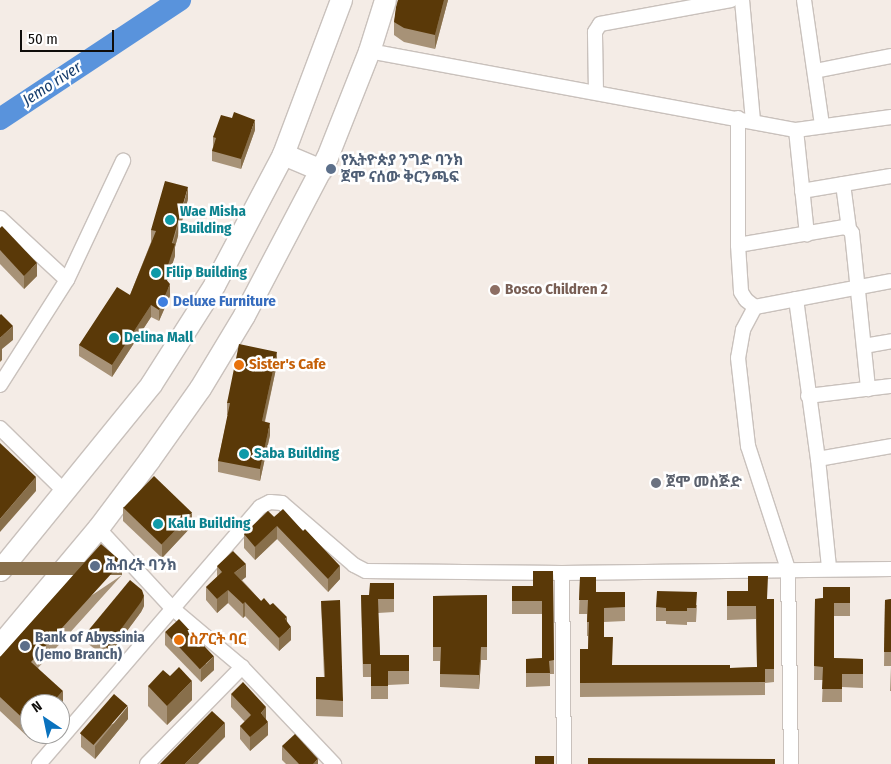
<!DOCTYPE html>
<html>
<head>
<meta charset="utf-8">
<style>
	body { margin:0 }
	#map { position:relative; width:891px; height:764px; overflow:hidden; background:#f4ece6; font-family:"Fira Sans Condensed","Noto Sans Ethiopic",sans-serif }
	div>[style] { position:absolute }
	.river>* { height:22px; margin:-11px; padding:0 11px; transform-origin:11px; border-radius:11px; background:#5993dc }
	.roads { filter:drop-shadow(1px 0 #c9c1bc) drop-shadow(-1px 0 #c9c1bc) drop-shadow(0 1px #c9c1bc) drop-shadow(0 -1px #c9c1bc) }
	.street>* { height:14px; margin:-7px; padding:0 7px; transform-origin:7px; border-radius:7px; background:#fff }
	.primary>* { height:21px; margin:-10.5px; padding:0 10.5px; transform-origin:10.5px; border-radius:10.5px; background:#fff }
	.wall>* { inset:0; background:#a79277 }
	.shaded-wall>* { inset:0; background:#886f4b; transform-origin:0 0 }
	.building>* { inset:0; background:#5a3908; transform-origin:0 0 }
	.dots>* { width:14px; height:14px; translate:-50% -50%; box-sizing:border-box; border:2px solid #fff; border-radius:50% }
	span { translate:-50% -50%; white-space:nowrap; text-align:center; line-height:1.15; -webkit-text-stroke:5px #fff; paint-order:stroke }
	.service-label { font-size:15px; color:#4e5e75; font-weight:700 }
	.left { translate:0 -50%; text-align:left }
	.culture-label { font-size:15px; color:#0d838f; font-weight:700 }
	.education-label { font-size:15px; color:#785e54; font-weight:700 }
	.shop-label { font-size:15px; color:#366cbe; font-weight:700 }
	.food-label { font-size:15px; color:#c56008; font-weight:700 }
	.worship-label { font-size:15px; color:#5b616d; font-weight:700 }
	.water-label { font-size:16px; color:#173e6e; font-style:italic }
	.north { position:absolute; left:20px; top:694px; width:50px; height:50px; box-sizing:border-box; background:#fff; border:1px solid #9f9e9d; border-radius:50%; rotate:326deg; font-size:14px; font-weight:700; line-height:20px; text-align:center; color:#0f0d0b }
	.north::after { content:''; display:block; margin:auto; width:18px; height:22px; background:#0a72be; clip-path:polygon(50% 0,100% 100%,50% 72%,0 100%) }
	.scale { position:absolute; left:20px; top:30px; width:94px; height:22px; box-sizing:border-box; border:2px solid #0f0d0b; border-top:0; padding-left:6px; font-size:15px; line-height:18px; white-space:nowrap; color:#0f0d0b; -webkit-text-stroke:4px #fff; paint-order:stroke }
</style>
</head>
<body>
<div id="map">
	<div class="river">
		<div style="left:0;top:119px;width:216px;rotate:-33.5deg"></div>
	</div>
	<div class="roads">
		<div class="street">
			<div style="left:742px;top:0;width:121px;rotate:84.8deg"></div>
			<div style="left:804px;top:0;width:126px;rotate:81.8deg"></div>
			<div style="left:369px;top:51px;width:434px;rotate:10.5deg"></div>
			<div style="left:796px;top:130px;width:96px;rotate:-7.8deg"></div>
			<div style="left:815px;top:71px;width:77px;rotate:-11.2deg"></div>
			<div style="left:596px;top:92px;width:60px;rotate:-91deg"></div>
			<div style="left:595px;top:32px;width:9px;rotate:-58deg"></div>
			<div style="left:600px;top:24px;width:133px;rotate:-10.4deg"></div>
			<div style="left:738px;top:118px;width:127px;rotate:90deg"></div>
			<div style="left:738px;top:245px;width:47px;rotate:86.3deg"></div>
			<div style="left:741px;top:292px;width:9px;rotate:58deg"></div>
			<div style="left:746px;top:300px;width:11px;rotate:38deg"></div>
			<div style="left:755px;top:307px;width:138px;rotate:-10.8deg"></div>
			<div style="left:796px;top:130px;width:105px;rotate:84deg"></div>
			<div style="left:843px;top:184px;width:45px;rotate:82.4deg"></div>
			<div style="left:802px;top:191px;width:90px;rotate:-9.6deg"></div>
			<div style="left:0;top:218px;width:91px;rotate:42.8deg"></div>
			<div style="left:738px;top:245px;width:108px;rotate:-9.6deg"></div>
			<div style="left:844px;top:227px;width:5px;rotate:22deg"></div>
			<div style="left:849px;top:229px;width:5px;rotate:53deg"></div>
			<div style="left:852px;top:233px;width:157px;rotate:84.1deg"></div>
			<div style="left:796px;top:299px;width:162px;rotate:82.2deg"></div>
			<div style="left:818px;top:459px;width:110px;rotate:84.2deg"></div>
			<div style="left:755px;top:307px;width:26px;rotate:118deg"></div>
			<div style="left:743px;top:330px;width:28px;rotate:100deg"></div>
			<div style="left:738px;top:358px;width:89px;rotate:83.5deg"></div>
			<div style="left:748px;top:446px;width:129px;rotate:72deg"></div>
			<div style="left:788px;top:569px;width:195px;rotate:89.1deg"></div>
			<div style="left:864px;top:346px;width:27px;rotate:-10deg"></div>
			<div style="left:0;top:385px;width:125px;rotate:-57.5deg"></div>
			<div style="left:67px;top:280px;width:132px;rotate:-64.8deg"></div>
			<div style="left:808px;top:396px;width:84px;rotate:-6.9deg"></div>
			<div style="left:0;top:428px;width:90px;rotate:44.5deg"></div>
			<div style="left:818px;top:459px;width:74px;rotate:-10.1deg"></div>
			<div style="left:98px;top:528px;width:109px;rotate:47.2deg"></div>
			<div style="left:172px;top:608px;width:92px;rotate:40.1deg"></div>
			<div style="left:242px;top:667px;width:134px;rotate:46.5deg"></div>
			<div style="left:562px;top:573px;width:191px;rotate:89.4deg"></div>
			<div style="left:39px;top:764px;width:339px;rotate:-49.3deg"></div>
			<div style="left:260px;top:507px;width:11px;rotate:-27deg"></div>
			<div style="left:270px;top:502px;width:12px;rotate:5deg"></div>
			<div style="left:282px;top:503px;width:95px;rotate:40.7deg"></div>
			<div style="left:354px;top:565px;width:13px;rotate:27deg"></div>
			<div style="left:366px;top:571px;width:196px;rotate:0.6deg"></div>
			<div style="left:562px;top:573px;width:329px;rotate:-0.7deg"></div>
			<div style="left:147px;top:764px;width:136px;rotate:-45.6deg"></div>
		</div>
		<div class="primary">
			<div style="left:283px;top:154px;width:41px;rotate:22.8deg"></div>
			<div style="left:0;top:570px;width:240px;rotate:-50.9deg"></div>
			<div style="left:151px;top:384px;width:117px;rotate:-57.5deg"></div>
			<div style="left:214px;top:285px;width:148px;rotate:-62.2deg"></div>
			<div style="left:283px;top:154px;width:165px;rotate:-69.4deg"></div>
			<div style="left:0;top:645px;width:153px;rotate:-50.1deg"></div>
			<div style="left:98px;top:528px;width:85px;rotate:-53.1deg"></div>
			<div style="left:149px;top:460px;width:88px;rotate:-54.7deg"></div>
			<div style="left:200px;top:388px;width:85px;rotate:-58.9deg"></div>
			<div style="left:244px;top:315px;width:178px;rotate:-62.3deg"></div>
			<div style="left:327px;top:157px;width:114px;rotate:-68.4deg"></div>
			<div style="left:369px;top:51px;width:53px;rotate:-72.6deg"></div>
		</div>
	</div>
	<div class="wall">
		<div style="clip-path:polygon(398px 0,448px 0,435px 49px,404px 42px,394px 35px,394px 22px)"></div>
		<div style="clip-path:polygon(255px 130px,241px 169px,212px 161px,212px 151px,213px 147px,213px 137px)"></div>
		<div style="clip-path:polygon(188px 199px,175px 247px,175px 256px,167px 281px,170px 296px,159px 321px,151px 317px,112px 377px,79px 356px,79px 345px,130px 295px,151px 242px,151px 230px)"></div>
		<div style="clip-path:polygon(0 228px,37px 276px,24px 289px,0 264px)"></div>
		<div style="clip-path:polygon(277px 364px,265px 422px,270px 435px,260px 481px,218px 472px,218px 461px,228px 415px,227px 415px,227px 403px)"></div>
		<div style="clip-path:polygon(123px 507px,192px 526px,162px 558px,123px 521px)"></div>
		<div style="clip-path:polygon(268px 511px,340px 579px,328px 592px,277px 539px,255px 560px,244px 548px,244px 534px)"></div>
		<div style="clip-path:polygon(217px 566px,246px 577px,242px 580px,261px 601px,287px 621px,291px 640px,279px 651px,245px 616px,243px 618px,228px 603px,217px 613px,206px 600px,206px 587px,217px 577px)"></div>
		<div style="clip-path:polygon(553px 571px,554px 674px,550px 674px,550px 686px,526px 687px,526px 659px,542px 658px,542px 614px,512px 614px,512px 586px,533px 586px)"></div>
		<div style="clip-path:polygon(122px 575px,38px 668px,63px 705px,30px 704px,30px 734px,35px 734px,30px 739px,0 711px,0 657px)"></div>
		<div style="clip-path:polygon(580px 577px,596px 592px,625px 592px,625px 621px,604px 622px,604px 637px,612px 665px,730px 668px,757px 667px,756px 619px,727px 620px,727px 591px,767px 599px,774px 599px,774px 682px,765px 683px,765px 695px,580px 697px,580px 649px,588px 649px,588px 636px,587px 636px,587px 614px,579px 614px)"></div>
		<div style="clip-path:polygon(394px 583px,394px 612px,378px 613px,380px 655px,409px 655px,409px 684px,388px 685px,388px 699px,371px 699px,371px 677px,363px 677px,361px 595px,369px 595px)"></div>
		<div style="clip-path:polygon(850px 587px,850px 616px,834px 616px,834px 658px,863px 659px,863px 688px,842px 687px,842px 702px,822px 702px,823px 680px,814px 680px,815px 599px,823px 598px)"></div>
		<div style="clip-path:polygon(487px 595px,487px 660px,481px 660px,479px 689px,440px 687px,440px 661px,433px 661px,433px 596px)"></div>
		<div style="clip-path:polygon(891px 599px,891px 691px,890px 691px,891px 666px,884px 666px,885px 600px)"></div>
		<div style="clip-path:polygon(321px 601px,343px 701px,343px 717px,316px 716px,316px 677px,324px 677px)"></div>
		<div style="clip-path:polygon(697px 605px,696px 622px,687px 622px,687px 625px,666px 624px,666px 621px,656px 621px,656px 607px)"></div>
		<div style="clip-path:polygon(144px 606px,141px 612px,107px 658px,87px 643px,87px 632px)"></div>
		<div style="clip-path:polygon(165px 632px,214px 670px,201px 682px,165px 645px)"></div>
		<div style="clip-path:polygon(148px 686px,192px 700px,167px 725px,148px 706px)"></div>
		<div style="clip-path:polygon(231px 694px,266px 719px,268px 735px,250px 751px,240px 739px,240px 726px,245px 722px,231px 707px)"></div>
		<div style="clip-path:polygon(128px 719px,95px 759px,81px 747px,81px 734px)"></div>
		<div style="clip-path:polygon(282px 746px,318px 764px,286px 764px,282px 760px)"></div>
	</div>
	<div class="shaded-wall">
		<div style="clip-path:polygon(444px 0,448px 0,435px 49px,435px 35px)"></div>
		<div style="clip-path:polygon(255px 120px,255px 130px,241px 169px,241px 159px)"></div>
		<div style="clip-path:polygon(188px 187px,188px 199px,175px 247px,175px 256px,164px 289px,164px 277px)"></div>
		<div style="clip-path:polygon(37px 263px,37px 276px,24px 289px,24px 276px)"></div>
		<div style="clip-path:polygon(170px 284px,170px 296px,159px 321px,159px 310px)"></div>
		<div style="clip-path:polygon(151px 305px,151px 317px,112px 377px,112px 365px)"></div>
		<div style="clip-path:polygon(13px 326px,13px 340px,2px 349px,2px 360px,0 362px,0 338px)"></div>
		<div style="clip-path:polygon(277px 352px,277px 364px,262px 433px,262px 421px)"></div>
		<div style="clip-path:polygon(270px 423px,270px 435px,260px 481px,260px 469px)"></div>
		<div style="clip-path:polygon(36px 477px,36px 491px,0 532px,0 519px)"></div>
		<div style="clip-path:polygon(192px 513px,192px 526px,162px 558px,162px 544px)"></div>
		<div style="clip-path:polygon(277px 526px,277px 539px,255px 560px,255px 547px)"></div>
		<div style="left:122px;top:562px;width:13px;height:135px;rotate:90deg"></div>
		<div style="clip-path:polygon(246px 564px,246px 577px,234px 586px,234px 573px)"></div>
		<div style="clip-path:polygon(340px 566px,340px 579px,328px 592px,328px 579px)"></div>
		<div style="clip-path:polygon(228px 590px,228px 603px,217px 613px,217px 599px)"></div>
		<div style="clip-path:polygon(144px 596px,144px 606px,141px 612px,107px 658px,107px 648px)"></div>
		<div style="clip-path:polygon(245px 602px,245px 616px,243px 618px,243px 604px)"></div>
		<div style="clip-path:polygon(287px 617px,287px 631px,291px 627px,291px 640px,279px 651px,279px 638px,285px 619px)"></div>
		<div style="clip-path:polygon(481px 647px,481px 660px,479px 689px,479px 675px)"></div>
		<div style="clip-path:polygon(214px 656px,214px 670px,201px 682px,201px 669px)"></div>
		<div style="clip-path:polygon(192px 681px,192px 700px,167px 725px,167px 706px)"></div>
		<div style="clip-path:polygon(63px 691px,63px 705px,60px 708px,60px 704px,51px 704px)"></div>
		<div style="clip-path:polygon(128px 706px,128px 719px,95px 759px,95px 746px)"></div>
		<div style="clip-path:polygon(266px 707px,266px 720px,261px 713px)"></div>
		<div style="clip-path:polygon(268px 722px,268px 735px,250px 751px,250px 737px)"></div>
		<div style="clip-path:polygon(225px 723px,225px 737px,198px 764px,185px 764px)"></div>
		<div style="clip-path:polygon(30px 734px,35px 734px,30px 739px)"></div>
		<div style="clip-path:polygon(318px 759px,318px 764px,313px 764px)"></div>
	</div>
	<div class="building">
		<div style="clip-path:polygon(398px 0,444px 0,435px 35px,404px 28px,394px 22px,396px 7px)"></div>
		<div style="clip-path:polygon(234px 112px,255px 120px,241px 159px,212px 151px,216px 138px,213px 137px,221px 115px,232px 118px)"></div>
		<div style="clip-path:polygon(165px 181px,188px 187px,172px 243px,175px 244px,164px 277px,170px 284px,159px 310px,151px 305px,112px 365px,79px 345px,117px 287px,130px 295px,156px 231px,151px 230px)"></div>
		<div style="clip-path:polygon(2px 226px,37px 263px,24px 276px,0 250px,0 228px)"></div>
		<div style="clip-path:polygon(1px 314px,13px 326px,0 338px,0 315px)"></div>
		<div style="clip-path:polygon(239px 344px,277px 352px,262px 421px,270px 423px,260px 469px,218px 461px,230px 403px,227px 403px)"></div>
		<div style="clip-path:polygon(0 443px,36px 477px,0 519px)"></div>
		<div style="left:154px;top:476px;width:53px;height:44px;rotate:44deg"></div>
		<div style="clip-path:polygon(283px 509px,303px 531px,305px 529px,340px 566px,328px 579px,277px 526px,255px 547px,244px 534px,268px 511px,274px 517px)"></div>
		<div style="clip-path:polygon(101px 544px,122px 562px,31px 662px,63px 691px,51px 704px,46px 704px,45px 703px,44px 704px,30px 704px,30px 725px,0 697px,0 657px)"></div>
		<div style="clip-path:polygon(233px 551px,246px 564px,234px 573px,261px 601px,264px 598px,270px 605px,273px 603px,287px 617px,285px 619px,291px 627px,279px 638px,245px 602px,243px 604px,228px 590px,217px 599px,206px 587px,222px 572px,217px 566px)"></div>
		<div style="clip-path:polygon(533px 571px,553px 571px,554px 660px,549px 661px,550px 673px,526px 673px,526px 659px,542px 658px,542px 601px,512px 601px,512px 586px,533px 586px)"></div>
		<div style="clip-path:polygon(748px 576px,768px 576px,767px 599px,774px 599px,774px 669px,765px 669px,765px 682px,580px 683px,580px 649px,588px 649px,589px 622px,587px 622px,588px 600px,579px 600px,580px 577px,596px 577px,596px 592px,625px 592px,625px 607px,604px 608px,604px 637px,613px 637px,612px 665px,730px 665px,730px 668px,757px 667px,756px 606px,727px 606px,727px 591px,748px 591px)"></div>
		<div style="clip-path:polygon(130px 580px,142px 590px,144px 596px,141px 602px,107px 648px,87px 632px)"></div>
		<div style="clip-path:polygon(370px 583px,394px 583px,394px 599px,378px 599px,380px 655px,409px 655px,409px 671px,388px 671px,388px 686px,371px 686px,371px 664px,363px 664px,361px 595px,369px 595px)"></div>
		<div style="clip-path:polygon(823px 587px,850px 587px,850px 603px,834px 603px,834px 658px,863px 659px,863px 674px,842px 674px,842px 689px,822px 689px,823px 667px,814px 666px,815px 599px,823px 598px)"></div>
		<div style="clip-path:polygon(657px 591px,697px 592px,696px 608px,687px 608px,687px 611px,666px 611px,666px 608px,656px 607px)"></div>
		<div style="clip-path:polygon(487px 595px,487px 647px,481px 647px,479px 675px,440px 674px,441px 647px,433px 647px,433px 596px)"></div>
		<div style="clip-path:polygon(891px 599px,891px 652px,884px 652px,885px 600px)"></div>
		<div style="clip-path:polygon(340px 600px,343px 701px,316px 699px,316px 677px,325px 677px,321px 601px)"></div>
		<div style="left:179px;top:619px;width:51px;height:19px;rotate:47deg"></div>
		<div style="clip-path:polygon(179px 667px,192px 681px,167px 706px,148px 686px,163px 670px,170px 676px)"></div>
		<div style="clip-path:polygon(243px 682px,266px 707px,261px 713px,268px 722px,250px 737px,240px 726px,251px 715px,231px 694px)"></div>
		<div style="left:114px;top:694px;width:18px;height:52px;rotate:41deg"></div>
		<div style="clip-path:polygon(212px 711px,225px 723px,185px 764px,160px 764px)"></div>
		<div style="clip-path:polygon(295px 734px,318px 759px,313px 764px,299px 764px,282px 746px)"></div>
		<div style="left:535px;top:756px;width:19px;height:8px"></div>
		<div style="clip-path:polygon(588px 758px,775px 759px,775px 764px,588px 764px)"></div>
	</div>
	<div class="dots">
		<div style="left:331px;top:169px;background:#5c6f8a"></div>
		<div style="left:170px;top:220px;background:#0f9aa8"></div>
		<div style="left:156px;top:273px;background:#0f9aa8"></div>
		<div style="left:495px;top:290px;background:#8d6e63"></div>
		<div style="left:163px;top:302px;background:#3f7fe0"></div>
		<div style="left:114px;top:338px;background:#0f9aa8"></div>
		<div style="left:239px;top:365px;background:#e8710a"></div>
		<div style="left:244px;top:454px;background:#0f9aa8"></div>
		<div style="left:656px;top:483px;background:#6b7280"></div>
		<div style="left:158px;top:524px;background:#0f9aa8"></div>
		<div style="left:95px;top:566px;background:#5c6f8a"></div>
		<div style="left:179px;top:640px;background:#e8710a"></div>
		<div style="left:25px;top:646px;background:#5c6f8a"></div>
	</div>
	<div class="service-label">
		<span class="left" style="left:341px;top:169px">የኢትዮጵያ ንግድ ባንክ<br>ጀሞ ናሰው ቅርንጫፍ</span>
		<span class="left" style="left:105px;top:566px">ሕብረት ባንክ</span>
		<span class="left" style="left:35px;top:646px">Bank of Abyssinia<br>(Jemo Branch)</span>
	</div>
	<div class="culture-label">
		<span class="left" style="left:180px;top:220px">Wae Misha<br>Building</span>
		<span class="left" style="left:166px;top:273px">Filip Building</span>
		<span class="left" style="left:124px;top:338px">Delina Mall</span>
		<span class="left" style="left:254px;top:454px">Saba Building</span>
		<span class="left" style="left:168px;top:524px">Kalu Building</span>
	</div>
	<div class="education-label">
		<span class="left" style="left:505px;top:290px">Bosco Children 2</span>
	</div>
	<div class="shop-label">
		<span class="left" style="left:173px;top:302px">Deluxe Furniture</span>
	</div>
	<div class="food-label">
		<span class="left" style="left:249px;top:365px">Sister's Cafe</span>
		<span class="left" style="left:189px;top:640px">ስፖርት ባር</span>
	</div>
	<div class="worship-label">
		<span class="left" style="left:666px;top:483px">ጀሞ መስጅድ</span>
	</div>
	<div class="water-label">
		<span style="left:52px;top:84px;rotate:-33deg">Jemo river</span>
	</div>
	<div class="north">N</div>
	<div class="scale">50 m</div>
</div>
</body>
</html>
